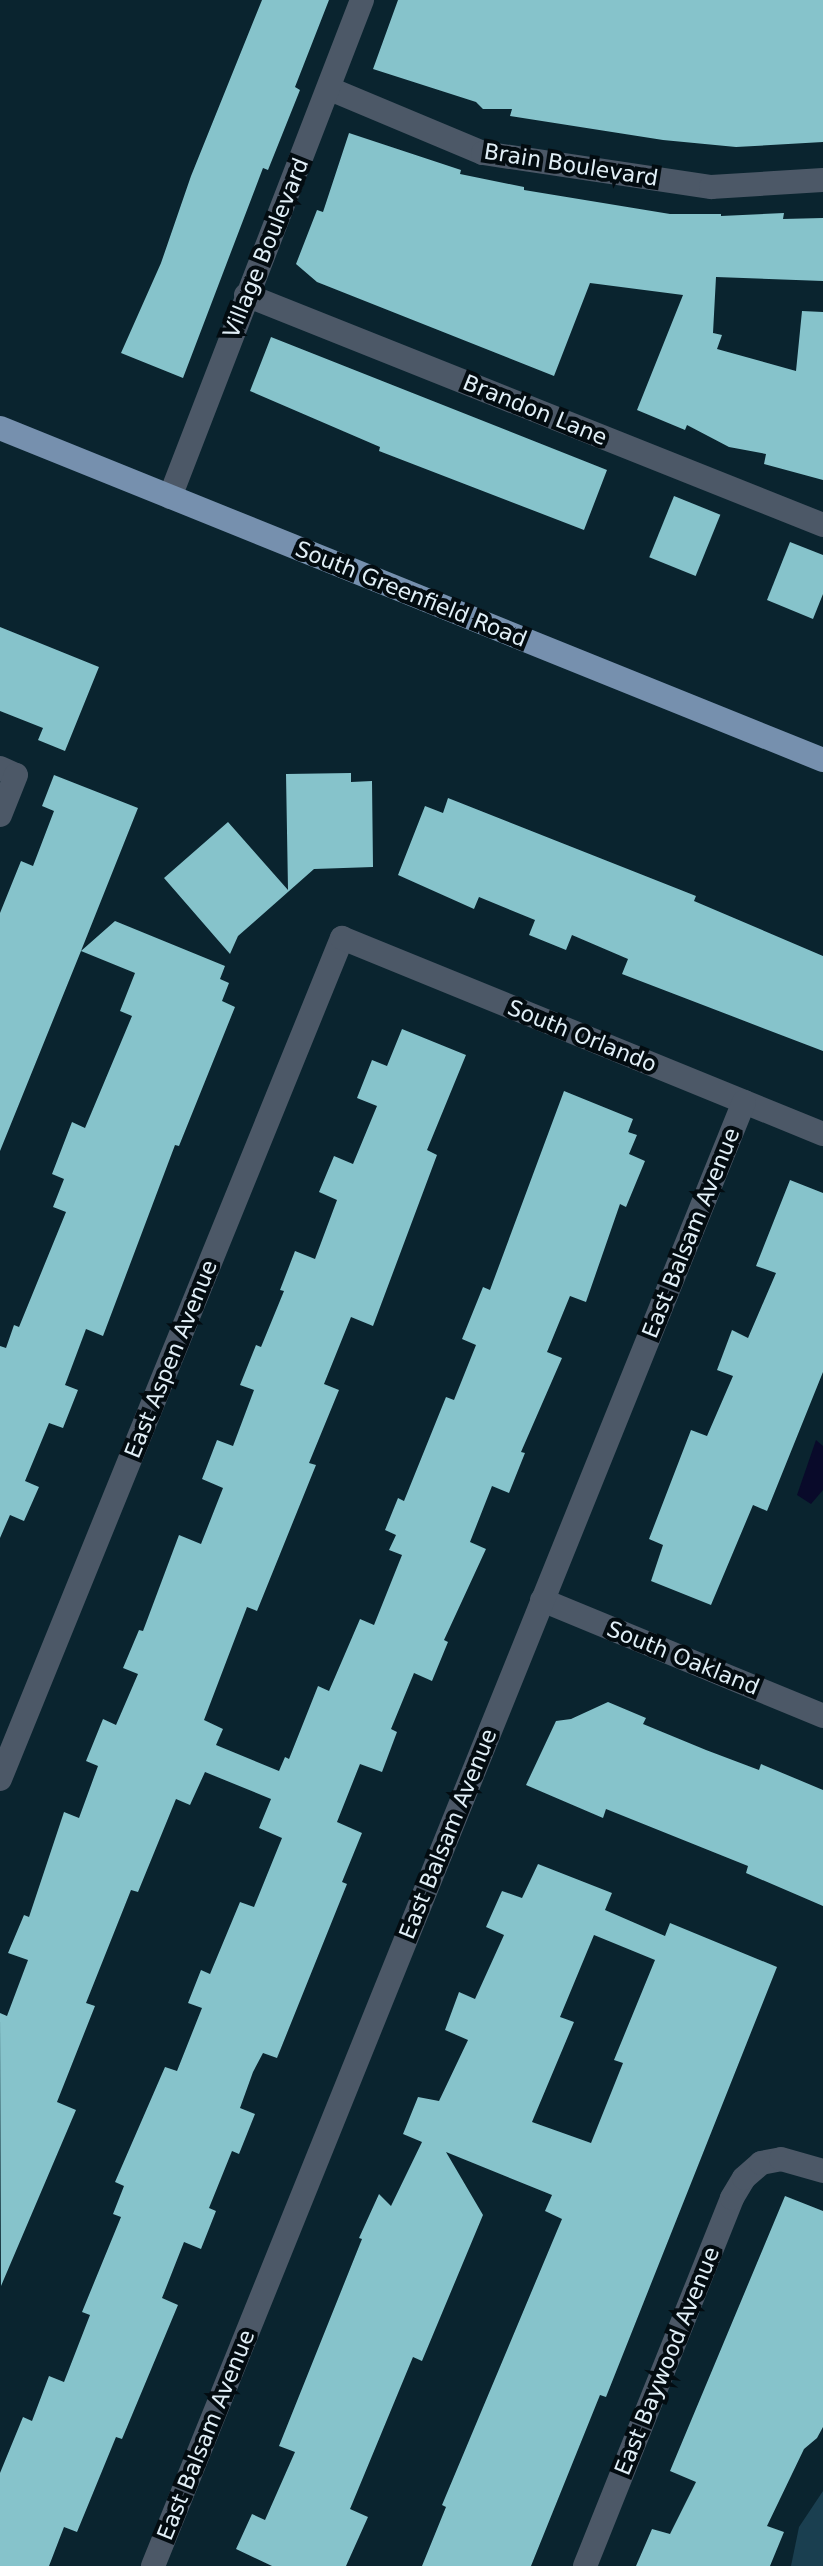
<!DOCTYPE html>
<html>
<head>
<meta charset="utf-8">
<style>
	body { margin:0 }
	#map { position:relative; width:823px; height:2566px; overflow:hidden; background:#0a242f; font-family:"DejaVu Sans",sans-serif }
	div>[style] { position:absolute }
	.green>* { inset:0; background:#1a3f50 }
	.water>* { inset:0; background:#090a2a }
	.building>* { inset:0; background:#86c3cb; transform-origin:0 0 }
	.minor>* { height:24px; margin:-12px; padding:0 12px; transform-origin:12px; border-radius:12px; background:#4c5867 }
	.major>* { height:24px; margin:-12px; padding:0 12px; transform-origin:12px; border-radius:12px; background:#7690ae }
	span { translate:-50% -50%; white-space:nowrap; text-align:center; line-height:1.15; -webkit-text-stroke:8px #030c11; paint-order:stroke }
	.street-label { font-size:22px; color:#e1eff7 }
</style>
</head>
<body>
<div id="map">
	<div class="green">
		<div style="clip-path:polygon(823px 2491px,823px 2566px,791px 2566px,799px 2527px)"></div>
	</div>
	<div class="water">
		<div style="clip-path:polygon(816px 1440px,823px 1446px,823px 1490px,811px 1504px,797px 1495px)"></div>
	</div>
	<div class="building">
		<div style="clip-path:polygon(262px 0,329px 0,295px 87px,300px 90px,268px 170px,263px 168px,183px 378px,121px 353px,161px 263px,191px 176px)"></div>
		<div style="clip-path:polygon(398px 0,823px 0,823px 142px,736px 147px,663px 140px,510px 116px,512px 109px,483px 109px,476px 102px,373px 69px)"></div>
		<div style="clip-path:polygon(349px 133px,461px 170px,460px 174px,524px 187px,524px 190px,670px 214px,721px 214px,721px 216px,784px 213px,783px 219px,823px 218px,823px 281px,716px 277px,713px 333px,722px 335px,717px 349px,796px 371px,802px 311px,823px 312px,823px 480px,764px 464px,766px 454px,729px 447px,687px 425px,685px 430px,637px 410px,683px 295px,590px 283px,554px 376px,317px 282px,296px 264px,317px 210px,323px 212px)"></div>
		<div style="clip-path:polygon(271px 337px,607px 470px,584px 530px,379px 451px,380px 447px,250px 391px)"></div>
		<div style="left:674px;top:496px;width:50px;height:66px;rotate:22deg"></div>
		<div style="clip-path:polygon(790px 542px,823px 555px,823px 594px,813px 619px,767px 600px)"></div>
		<div style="clip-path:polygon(0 627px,99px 667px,65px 751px,38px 740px,43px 728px,0 711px)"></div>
		<div style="clip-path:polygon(351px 773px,351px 782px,372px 781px,373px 867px,314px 869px,238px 936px,230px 954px,164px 878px,228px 822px,288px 890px,286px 774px)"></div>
		<div style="clip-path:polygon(54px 775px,138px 808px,81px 951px,115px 921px,225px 966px,220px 979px,229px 983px,222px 1001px,235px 1007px,179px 1146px,175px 1145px,103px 1336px,86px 1329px,65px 1385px,78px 1390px,63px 1428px,49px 1423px,25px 1481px,39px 1487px,24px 1521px,10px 1515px,0 1538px,0 1346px,6px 1348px,14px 1325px,19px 1327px,66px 1212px,53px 1207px,64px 1179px,52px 1174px,72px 1122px,85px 1128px,132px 1016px,120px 1011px,135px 973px,81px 951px,0 1151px,0 913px,21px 861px,33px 866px,54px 811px,42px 806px)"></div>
		<div style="clip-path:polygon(448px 798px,696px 896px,694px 901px,823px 956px,823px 1051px,622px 974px,628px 959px,572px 935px,566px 950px,529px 935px,535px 920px,479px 897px,474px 909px,398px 875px,425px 806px,443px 813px)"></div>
		<div style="clip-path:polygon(402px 1029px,466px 1055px,427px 1150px,437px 1155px,373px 1326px,351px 1317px,324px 1384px,339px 1390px,309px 1463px,316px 1465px,257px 1611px,247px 1607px,204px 1720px,223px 1729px,216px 1745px,279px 1771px,285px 1757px,289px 1759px,318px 1686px,329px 1691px,360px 1619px,374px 1625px,402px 1555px,389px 1550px,396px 1535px,385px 1530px,398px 1498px,404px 1501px,446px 1397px,454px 1400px,476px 1345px,462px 1339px,483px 1287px,490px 1290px,564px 1091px,633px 1119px,628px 1132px,637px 1135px,629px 1154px,645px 1161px,626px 1207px,620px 1204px,586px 1302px,570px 1296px,547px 1352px,562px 1358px,521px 1452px,525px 1453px,509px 1493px,492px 1486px,470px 1542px,486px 1549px,444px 1640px,448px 1642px,432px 1681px,414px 1673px,391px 1729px,397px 1732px,382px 1772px,360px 1764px,337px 1822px,362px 1833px,342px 1882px,347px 1884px,277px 2058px,263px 2053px,253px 2072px,240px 2108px,255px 2114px,239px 2154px,232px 2151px,209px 2208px,216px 2211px,201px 2249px,184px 2242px,162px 2298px,178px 2305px,122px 2439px,116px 2437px,77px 2532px,64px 2527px,49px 2566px,0 2566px,0 2473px,23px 2417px,32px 2421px,49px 2376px,64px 2382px,90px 2315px,82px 2312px,121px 2217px,113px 2214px,124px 2186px,115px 2182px,165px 2067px,177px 2071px,202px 2008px,188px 2003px,201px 1970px,210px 1974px,240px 1902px,254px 1907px,282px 1838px,259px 1828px,271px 1799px,205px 1772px,190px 1805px,176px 1799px,138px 1892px,131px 1890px,86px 2003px,95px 2006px,57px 2102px,76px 2110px,1px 2286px,0 2013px,7px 2016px,28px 1960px,8px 1953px,24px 1915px,29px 1917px,64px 1812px,79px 1818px,98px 1766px,86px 1761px,103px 1719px,116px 1725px,138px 1674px,123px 1668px,139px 1630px,143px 1631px,179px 1535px,201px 1544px,223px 1488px,202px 1479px,217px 1440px,233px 1446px,254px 1390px,240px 1385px,256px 1345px,261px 1347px,284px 1291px,280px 1290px,295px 1251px,315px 1259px,337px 1200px,319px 1192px,334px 1156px,353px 1164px,377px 1106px,357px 1098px,372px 1060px,387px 1066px)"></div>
		<div style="clip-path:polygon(790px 1180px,823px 1193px,823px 1372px,767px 1511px,753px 1505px,711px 1605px,651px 1581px,663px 1545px,649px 1539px,691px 1430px,707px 1436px,733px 1376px,717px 1370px,732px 1330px,748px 1338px,776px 1273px,756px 1266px)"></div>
		<div style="clip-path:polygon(608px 1702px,646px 1718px,643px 1724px,706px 1750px,759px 1770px,761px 1764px,823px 1790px,823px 1906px,746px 1873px,748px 1866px,606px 1809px,603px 1818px,526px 1785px,556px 1721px,571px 1719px)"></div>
		<div style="clip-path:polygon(evenodd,538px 1864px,612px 1893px,605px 1910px,665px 1936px,670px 1923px,777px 1967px,606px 2397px,600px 2395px,531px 2566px,422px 2566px,446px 2507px,442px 2505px,562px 2219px,545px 2211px,552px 2195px,446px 2152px,483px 2215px,422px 2361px,413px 2357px,350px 2509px,368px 2517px,346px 2566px,272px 2566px,236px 2549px,252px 2514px,265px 2520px,295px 2452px,279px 2446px,362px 2239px,359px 2238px,379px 2194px,391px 2206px,422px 2142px,403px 2134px,418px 2097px,439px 2101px,468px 2040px,445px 2030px,459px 1992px,475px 1999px,504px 1935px,486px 1927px,502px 1891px,522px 1898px,538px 1864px,594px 1935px,655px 1960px,614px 2060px,623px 2063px,591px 2143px,532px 2122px,574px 2022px,560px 2017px,594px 1935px)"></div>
		<div style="clip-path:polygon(785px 2196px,823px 2211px,823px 2427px,817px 2438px,804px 2449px,767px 2526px,784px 2532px,770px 2566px,636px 2566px,652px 2529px,670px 2534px,696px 2482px,670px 2471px)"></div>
	</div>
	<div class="minor">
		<div style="left:330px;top:89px;width:166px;rotate:22.7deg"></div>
		<div style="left:483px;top:153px;width:231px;rotate:8.5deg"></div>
		<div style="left:711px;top:187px;width:112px;rotate:-3.6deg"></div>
		<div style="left:246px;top:295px;width:621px;rotate:21.73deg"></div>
		<div style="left:170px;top:497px;width:533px;rotate:-68.88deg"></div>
		<div style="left:0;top:768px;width:17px;rotate:24deg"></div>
		<div style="left:16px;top:775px;width:43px;rotate:111.8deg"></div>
		<div style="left:542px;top:1600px;width:304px;rotate:22.4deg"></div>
		<div style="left:0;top:1779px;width:908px;rotate:-67.87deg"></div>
		<div style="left:342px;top:938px;width:519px;rotate:22.17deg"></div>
		<div style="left:153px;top:2566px;width:1579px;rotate:-68.02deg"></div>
		<div style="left:585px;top:2566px;width:396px;rotate:-68.2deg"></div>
		<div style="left:732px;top:2198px;width:23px;rotate:-59deg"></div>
		<div style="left:744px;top:2178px;width:23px;rotate:-41deg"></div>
		<div style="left:761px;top:2163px;width:20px;rotate:-11deg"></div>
		<div style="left:781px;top:2159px;width:44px;rotate:15.9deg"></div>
	</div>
	<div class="major">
		<div style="left:0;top:428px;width:887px;rotate:21.97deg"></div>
	</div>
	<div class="street-label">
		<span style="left:571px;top:165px;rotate:9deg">Brain Boulevard</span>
		<span style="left:266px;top:248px;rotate:-68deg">Village Boulevard</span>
		<span style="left:535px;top:410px;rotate:22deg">Brandon Lane</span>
		<span style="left:411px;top:594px;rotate:22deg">South Greenfield Road</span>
		<span style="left:582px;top:1036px;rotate:22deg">South Orlando</span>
		<span style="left:691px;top:1233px;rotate:-68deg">East Balsam Avenue</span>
		<span style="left:171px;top:1359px;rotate:-68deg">East Aspen Avenue</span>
		<span style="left:683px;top:1658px;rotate:22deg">South Oakland</span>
		<span style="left:448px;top:1834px;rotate:-68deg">East Balsam Avenue</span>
		<span style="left:667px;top:2361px;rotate:-68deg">East Baywood Avenue</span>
		<span style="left:206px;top:2435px;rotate:-68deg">East Balsam Avenue</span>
	</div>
</div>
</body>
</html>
